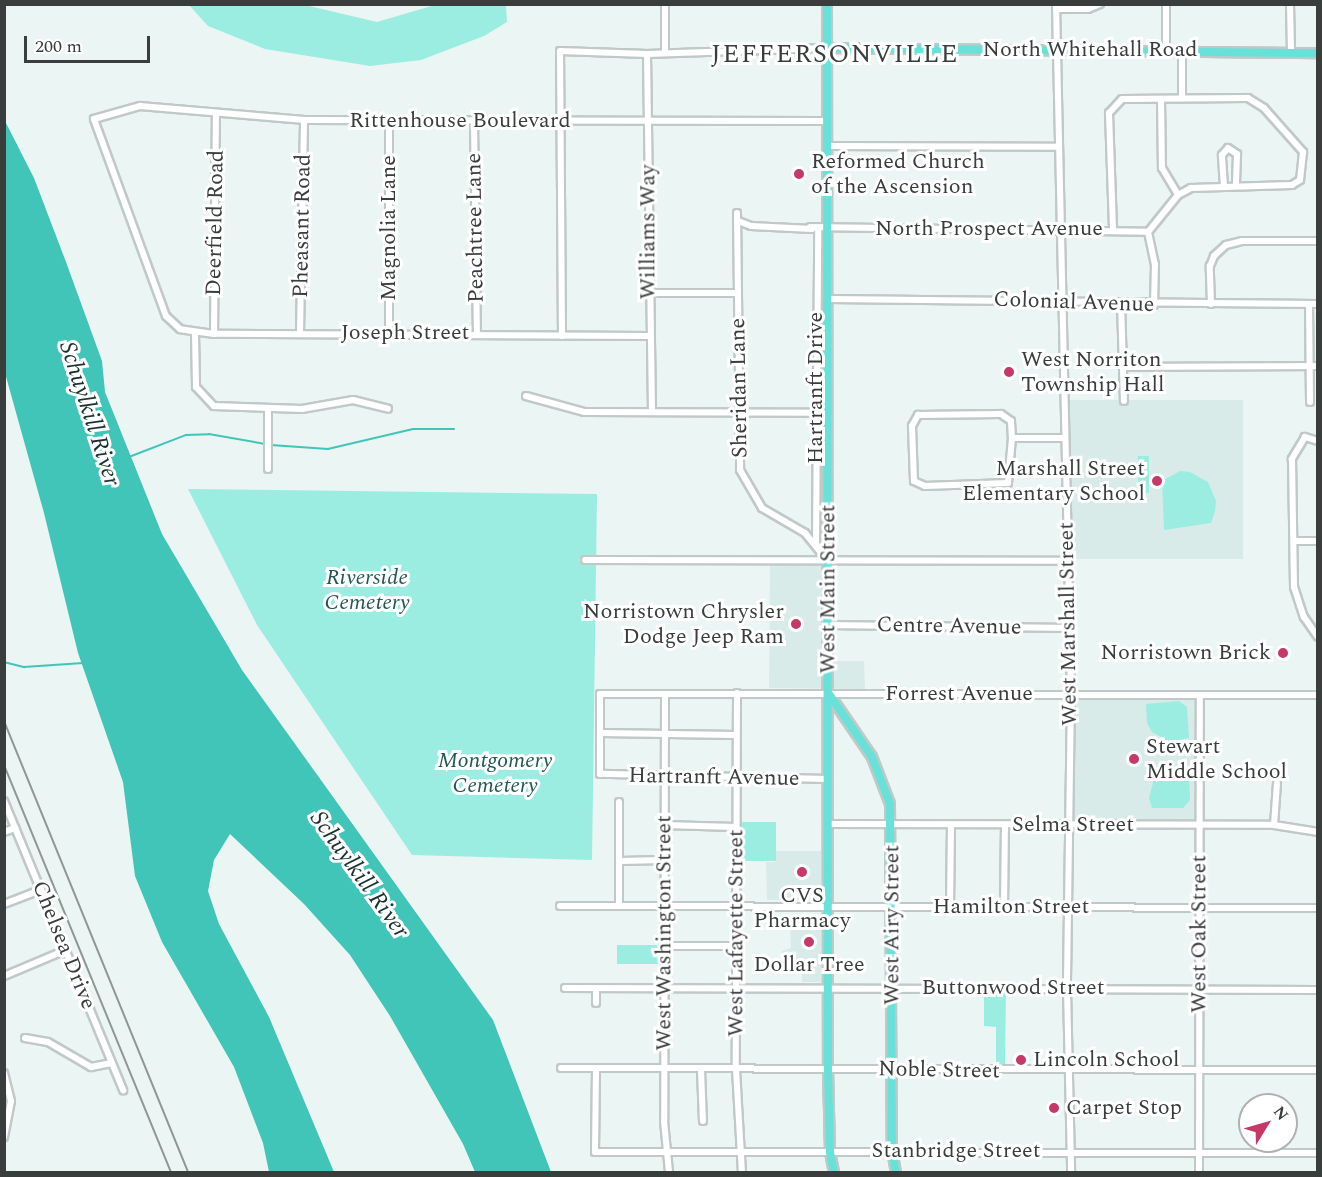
<!DOCTYPE html>
<html>
<head>
<meta charset="utf-8">
<style>
	body { margin:0 }
	#map { position:relative; width:1322px; height:1177px; overflow:hidden; background:#ebf5f3; font-family:Spectral,serif }
	div>[style] { position:absolute }
	.built>* { inset:0; background:#d8ebe8; transform-origin:0 0 }
	.green>* { inset:0; background:#9bede2; transform-origin:0 0 }
	.water>* { inset:0; background:#40c5b8 }
	.stream>* { height:1.5px; margin:-0.75px; padding:0 0.75px; transform-origin:0.75px; border-radius:0.75px; background:#40c5b8 }
	.roads { filter:drop-shadow(2px 0 #c0c9c8) drop-shadow(-2px 0 #c0c9c8) drop-shadow(0 2px #c0c9c8) drop-shadow(0 -2px #c0c9c8) }
	.minor>* { height:6px; margin:-3px; padding:0 3px; transform-origin:3px; border-radius:3px; background:#fff }
	.major>* { height:8px; margin:-4px; padding:0 4px; transform-origin:4px; border-radius:4px; background:#68e2d9 }
	.rail>* { height:1.5px; margin:-0.75px; padding:0 0.75px; transform-origin:0.75px; border-radius:0.75px; background:#8f9694 }
	.dots>* { width:16px; height:16px; translate:-50% -50%; box-sizing:border-box; border:3px solid #fff; border-radius:50% }
	span { translate:-50% -50%; white-space:nowrap; text-align:center; line-height:1.15; -webkit-text-stroke:6px #fff; paint-order:stroke }
	.street-label { font-size:22px; color:#393d3c }
	.poi-label { font-size:22px; color:#393d3c }
	.left { translate:0 -50%; text-align:left }
	.right { translate:-100% -50%; text-align:right }
	.park-label { font-size:22px; color:#225852; font-style:italic }
	.water-label { font-size:24px; color:#1a312e; font-style:italic }
	.quarter-label { font-size:26px; color:#393d3c; letter-spacing:1.5px }
	.frame { position:absolute; inset:0; border:6px solid #393d3c; pointer-events:none }
	.north { position:absolute; left:1238px; top:1093px; width:60px; height:60px; box-sizing:border-box; background:#fff; border:2px solid #b0b1b1; border-radius:50%; rotate:53deg; font-size:16px; font-weight:700; line-height:24px; text-align:center; color:#393d3c }
	.north::after { content:''; display:block; margin:auto; width:21px; height:27px; background:#c63967; clip-path:polygon(50% 0,100% 100%,50% 72%,0 100%) }
	.scale { position:absolute; left:24px; top:36px; width:126px; height:27px; box-sizing:border-box; border:3px solid #393d3c; border-top:0; padding-left:8px; font-size:18px; line-height:21px; white-space:nowrap; color:#393d3c; -webkit-text-stroke:4px #fff; paint-order:stroke }
</style>
</head>
<body>
<div id="map">
	<div class="built">
		<div style="left:1243px;top:400px;width:159px;height:174px;rotate:90deg"></div>
		<div style="clip-path:polygon(770px 562px,822px 563px,823px 661px,864px 661px,865px 689px,769px 688px)"></div>
		<div style="left:1073px;top:696px;width:122px;height:125px"></div>
		<div style="clip-path:polygon(775px 851px,821px 851px,821px 900px,767px 900px,766px 862px,775px 862px)"></div>
		<div style="clip-path:polygon(790px 921px,821px 922px,821px 982px,802px 982px,802px 971px,782px 971px,782px 951px,791px 948px)"></div>
	</div>
	<div class="green">
		<div style="clip-path:polygon(189px 5px,305px 5px,377px 22px,435px 5px,506px 5px,507px 22px,484px 36px,421px 60px,370px 66px,265px 49px,208px 26px)"></div>
		<div style="left:1138px;top:456px;width:11px;height:37px"></div>
		<div style="clip-path:polygon(1180px 471px,1190px 472px,1208px 482px,1216px 501px,1215px 511px,1211px 523px,1164px 530px,1162px 481px)"></div>
		<div style="clip-path:polygon(188px 489px,597px 494px,592px 860px,412px 855px,257px 625px)"></div>
		<div style="clip-path:polygon(1179px 701px,1187px 707px,1189px 738px,1170px 742px,1152px 732px,1147px 723px,1146px 704px)"></div>
		<div style="clip-path:polygon(1180px 766px,1189px 768px,1190px 800px,1183px 808px,1152px 808px,1149px 798px,1154px 779px,1170px 767px)"></div>
		<div style="left:742px;top:822px;width:34px;height:39px"></div>
		<div style="left:658px;top:945px;width:19px;height:41px;rotate:90deg"></div>
		<div style="clip-path:polygon(984px 992px,1006px 993px,1005px 1064px,996px 1064px,996px 1027px,984px 1026px)"></div>
	</div>
	<div class="water">
		<div style="clip-path:polygon(5px 121px,34px 178px,66px 262px,102px 361px,105px 392px,162px 534px,242px 670px,493px 1020px,551px 1172px,475px 1172px,463px 1144px,390px 1016px,350px 955px,304px 904px,230px 834px,214px 860px,208px 891px,219px 924px,269px 1017px,334px 1172px,269px 1172px,263px 1143px,234px 1067px,162px 942px,135px 876px,123px 782px,78px 653px,44px 513px,5px 373px)"></div>
	</div>
	<div class="stream">
		<div style="left:271px;top:445px;width:57px;rotate:4deg"></div>
		<div style="left:328px;top:449px;width:87px;rotate:-13.2deg"></div>
		<div style="left:413px;top:429px;width:41px"></div>
		<div style="left:129px;top:457px;width:61px;rotate:-21.1deg"></div>
		<div style="left:186px;top:435px;width:23px;rotate:-2deg"></div>
		<div style="left:209px;top:434px;width:58px;rotate:10deg"></div>
		<div style="left:4px;top:662px;width:21px;rotate:14deg"></div>
		<div style="left:24px;top:667px;width:59px;rotate:-3.9deg"></div>
	</div>
	<div class="roads">
		<div class="minor">
			<div style="left:665px;top:4px;width:47px;rotate:90deg"></div>
			<div style="left:1056px;top:4px;width:690px;rotate:88.75deg"></div>
			<div style="left:1071px;top:694px;width:295px;rotate:90.8deg"></div>
			<div style="left:1067px;top:989px;width:183px;rotate:88.7deg"></div>
			<div style="left:1166px;top:4px;width:46px;rotate:90deg"></div>
			<div style="left:1290px;top:4px;width:48px;rotate:88.8deg"></div>
			<div style="left:1056px;top:9px;width:32px"></div>
			<div style="left:1088px;top:9px;width:13px;rotate:-23deg"></div>
			<div style="left:1182px;top:50px;width:48px;rotate:90deg"></div>
			<div style="left:647px;top:54px;width:357px;rotate:89.2deg"></div>
			<div style="left:1161px;top:99px;width:69px;rotate:89.2deg"></div>
			<div style="left:1162px;top:168px;width:31px;rotate:59deg"></div>
			<div style="left:389px;top:122px;width:212px;rotate:90deg"></div>
			<div style="left:474px;top:123px;width:211px;rotate:89.2deg"></div>
			<div style="left:828px;top:146px;width:231px;rotate:0.2deg"></div>
			<div style="left:1224px;top:186px;width:31px;rotate:-94deg"></div>
			<div style="left:1222px;top:155px;width:9px;rotate:-49deg"></div>
			<div style="left:1228px;top:148px;width:11px;rotate:34deg"></div>
			<div style="left:1237px;top:154px;width:32px;rotate:92deg"></div>
			<div style="left:737px;top:213px;width:257px;rotate:89.3deg"></div>
			<div style="left:740px;top:470px;width:44px;rotate:59.9deg"></div>
			<div style="left:762px;top:508px;width:50px;rotate:30.2deg"></div>
			<div style="left:805px;top:533px;width:35px;rotate:51deg"></div>
			<div style="left:738px;top:221px;width:14px;rotate:21deg"></div>
			<div style="left:751px;top:226px;width:61px;rotate:2.8deg"></div>
			<div style="left:810px;top:227px;width:338px;rotate:0.8deg"></div>
			<div style="left:1113px;top:228px;width:115px;rotate:-92deg"></div>
			<div style="left:1109px;top:113px;width:19px;rotate:-47deg"></div>
			<div style="left:1122px;top:99px;width:126px;rotate:-0.5deg"></div>
			<div style="left:1248px;top:98px;width:19px;rotate:32deg"></div>
			<div style="left:1264px;top:108px;width:59px;rotate:48.4deg"></div>
			<div style="left:1303px;top:152px;width:28px;rotate:96deg"></div>
			<div style="left:1300px;top:180px;width:9px;rotate:148deg"></div>
			<div style="left:1292px;top:185px;width:101px;rotate:178.3deg"></div>
			<div style="left:1191px;top:188px;width:15px;rotate:152deg"></div>
			<div style="left:1178px;top:195px;width:48px;rotate:129deg"></div>
			<div style="left:1148px;top:232px;width:33px;rotate:78deg"></div>
			<div style="left:1155px;top:264px;width:41px;rotate:91.4deg"></div>
			<div style="left:648px;top:293px;width:90px"></div>
			<div style="left:830px;top:299px;width:488px;rotate:0.6deg"></div>
			<div style="left:1121px;top:302px;width:99px;rotate:88.3deg"></div>
			<div style="left:1211px;top:304px;width:38px;rotate:-92deg"></div>
			<div style="left:1210px;top:266px;width:11px;rotate:-68deg"></div>
			<div style="left:1214px;top:256px;width:16px;rotate:-43deg"></div>
			<div style="left:1226px;top:245px;width:16px;rotate:-14deg"></div>
			<div style="left:1242px;top:241px;width:76px"></div>
			<div style="left:1309px;top:304px;width:98px;rotate:89.4deg"></div>
			<div style="left:300px;top:332px;width:212px;rotate:-88.9deg"></div>
			<div style="left:195px;top:333px;width:54px;rotate:88.9deg"></div>
			<div style="left:196px;top:387px;width:26px;rotate:47deg"></div>
			<div style="left:214px;top:406px;width:88px;rotate:2deg"></div>
			<div style="left:302px;top:409px;width:52px;rotate:-10deg"></div>
			<div style="left:353px;top:400px;width:36px;rotate:14deg"></div>
			<div style="left:214px;top:334px;width:221px;rotate:-89.5deg"></div>
			<div style="left:562px;top:336px;width:285px;rotate:-90.4deg"></div>
			<div style="left:560px;top:51px;width:87px;rotate:2deg"></div>
			<div style="left:647px;top:54px;width:180px;rotate:-1.9deg"></div>
			<div style="left:649px;top:336px;width:435px;rotate:-179.7deg"></div>
			<div style="left:214px;top:334px;width:34px;rotate:-172deg"></div>
			<div style="left:180px;top:329px;width:19px;rotate:-137deg"></div>
			<div style="left:166px;top:316px;width:210px;rotate:-110.1deg"></div>
			<div style="left:94px;top:119px;width:48px;rotate:-15.8deg"></div>
			<div style="left:140px;top:106px;width:165px;rotate:4.9deg"></div>
			<div style="left:304px;top:120px;width:524px;rotate:0.11deg"></div>
			<div style="left:1123px;top:367px;width:195px;rotate:-0.3deg"></div>
			<div style="left:526px;top:396px;width:60px;rotate:15.4deg"></div>
			<div style="left:584px;top:412px;width:243px;rotate:0.2deg"></div>
			<div style="left:268px;top:408px;width:61px;rotate:90deg"></div>
			<div style="left:1012px;top:438px;width:45px;rotate:95.1deg"></div>
			<div style="left:1008px;top:483px;width:83px;rotate:177.9deg"></div>
			<div style="left:925px;top:486px;width:12px;rotate:-156deg"></div>
			<div style="left:914px;top:481px;width:55px;rotate:-92.1deg"></div>
			<div style="left:912px;top:426px;width:13px;rotate:-61deg"></div>
			<div style="left:918px;top:415px;width:83px;rotate:-0.7deg"></div>
			<div style="left:1001px;top:414px;width:12px;rotate:35deg"></div>
			<div style="left:1011px;top:421px;width:17px;rotate:87deg"></div>
			<div style="left:1012px;top:438px;width:53px"></div>
			<div style="left:1318px;top:441px;width:14px;rotate:-163deg"></div>
			<div style="left:1305px;top:437px;width:26px;rotate:121deg"></div>
			<div style="left:1292px;top:459px;width:128px;rotate:89.1deg"></div>
			<div style="left:1294px;top:587px;width:32px;rotate:72deg"></div>
			<div style="left:1304px;top:617px;width:24px;rotate:55deg"></div>
			<div style="left:1294px;top:541px;width:24px"></div>
			<div style="left:816px;top:546px;width:316px;rotate:-89.6deg"></div>
			<div style="left:585px;top:560px;width:482px;rotate:0.1deg"></div>
			<div style="left:829px;top:625px;width:240px;rotate:0.7deg"></div>
			<div style="left:737px;top:693px;width:376px;rotate:90.2deg"></div>
			<div style="left:736px;top:1069px;width:103px;rotate:86.7deg"></div>
			<div style="left:665px;top:694px;width:427px;rotate:90.1deg"></div>
			<div style="left:664px;top:1121px;width:51px;rotate:84.4deg"></div>
			<div style="left:601px;top:733px;width:135px;rotate:0.8deg"></div>
			<div style="left:828px;top:779px;width:228px;rotate:-178.7deg"></div>
			<div style="left:600px;top:774px;width:80px;rotate:-90deg"></div>
			<div style="left:600px;top:694px;width:718px;rotate:0.08deg"></div>
			<div style="left:4px;top:801px;width:313px;rotate:67.6deg"></div>
			<div style="left:828px;top:824px;width:446px;rotate:0.1deg"></div>
			<div style="left:1274px;top:825px;width:45px;rotate:9deg"></div>
			<div style="left:663px;top:825px;width:73px;rotate:1.6deg"></div>
			<div style="left:1274px;top:825px;width:42px;rotate:-85.9deg"></div>
			<div style="left:4px;top:832px;width:12px;rotate:-20deg"></div>
			<div style="left:620px;top:861px;width:43px;rotate:-1.3deg"></div>
			<div style="left:4px;top:904px;width:40px;rotate:-21deg"></div>
			<div style="left:619px;top:905px;width:103px;rotate:-90deg"></div>
			<div style="left:560px;top:906px;width:758px;rotate:0.15deg"></div>
			<div style="left:1004px;top:906px;width:81px;rotate:-89.3deg"></div>
			<div style="left:950px;top:907px;width:82px;rotate:-89.3deg"></div>
			<div style="left:663px;top:946px;width:75px"></div>
			<div style="left:4px;top:976px;width:67px;rotate:-22.8deg"></div>
			<div style="left:565px;top:988px;width:753px;rotate:0.15deg"></div>
			<div style="left:596px;top:1003px;width:15px;rotate:-90deg"></div>
			<div style="left:25px;top:1038px;width:23px;rotate:10deg"></div>
			<div style="left:48px;top:1042px;width:50px;rotate:30.2deg"></div>
			<div style="left:91px;top:1067px;width:21px;rotate:-11deg"></div>
			<div style="left:561px;top:1068px;width:757px;rotate:0.15deg"></div>
			<div style="left:596px;top:1069px;width:83px;rotate:90.7deg"></div>
			<div style="left:595px;top:1152px;width:723px;rotate:0.08deg"></div>
			<div style="left:701px;top:1070px;width:51px;rotate:87.8deg"></div>
			<div style="left:4px;top:1073px;width:29px;rotate:76deg"></div>
			<div style="left:11px;top:1101px;width:37px;rotate:101deg"></div>
			<div style="left:1199px;top:1172px;width:477px;rotate:-89.9deg"></div>
		</div>
		<div class="major">
			<div style="left:827px;top:4px;width:1066px;rotate:89.95deg"></div>
			<div style="left:828px;top:1070px;width:82px;rotate:88.6deg"></div>
			<div style="left:830px;top:1152px;width:20px;rotate:79deg"></div>
			<div style="left:827px;top:48px;width:491px;rotate:0.6deg"></div>
			<div style="left:829px;top:694px;width:76px;rotate:55.7deg"></div>
			<div style="left:872px;top:757px;width:50px;rotate:69deg"></div>
			<div style="left:890px;top:804px;width:346px;rotate:89.7deg"></div>
			<div style="left:892px;top:1150px;width:22px;rotate:80deg"></div>
		</div>
	</div>
	<div class="rail">
		<div style="left:4px;top:720px;width:488px;rotate:67.8deg"></div>
		<div style="left:4px;top:764px;width:441px;rotate:67.7deg"></div>
	</div>
	<div class="dots">
		<div style="left:799px;top:174px;background:#c63967"></div>
		<div style="left:1009px;top:372px;background:#c63967"></div>
		<div style="left:1157px;top:481px;background:#c63967"></div>
		<div style="left:796px;top:624px;background:#c63967"></div>
		<div style="left:1283px;top:653px;background:#c63967"></div>
		<div style="left:1134px;top:759px;background:#c63967"></div>
		<div style="left:802px;top:872px;background:#c63967"></div>
		<div style="left:809px;top:942px;background:#c63967"></div>
		<div style="left:1021px;top:1060px;background:#c63967"></div>
		<div style="left:1054px;top:1108px;background:#c63967"></div>
	</div>
	<div class="street-label">
		<span style="left:1090px;top:50px">North Whitehall Road</span>
		<span style="left:460px;top:121px">Rittenhouse Boulevard</span>
		<span style="left:215px;top:223px;rotate:-89deg">Deerfield Road</span>
		<span style="left:302px;top:226px;rotate:-89deg">Pheasant Road</span>
		<span style="left:389px;top:228px;rotate:-90deg">Magnolia Lane</span>
		<span style="left:475px;top:228px;rotate:-91deg">Peachtree Lane</span>
		<span style="left:989px;top:229px">North Prospect Avenue</span>
		<span style="left:648px;top:232px;rotate:-90deg">Williams Way</span>
		<span style="left:1074px;top:302px;rotate:2deg">Colonial Avenue</span>
		<span style="left:405px;top:333px">Joseph Street</span>
		<span style="left:739px;top:388px;rotate:-91deg">Sheridan Lane</span>
		<span style="left:816px;top:388px;rotate:-90deg">Hartranft Drive</span>
		<span style="left:828px;top:589px;rotate:-90deg">West Main Street</span>
		<span style="left:1068px;top:624px;rotate:-91deg">West Marshall Street</span>
		<span style="left:949px;top:626px;rotate:1deg">Centre Avenue</span>
		<span style="left:959px;top:694px">Forrest Avenue</span>
		<span style="left:714px;top:777px;rotate:1deg">Hartranft Avenue</span>
		<span style="left:1073px;top:825px">Selma Street</span>
		<span style="left:1011px;top:907px">Hamilton Street</span>
		<span style="left:892px;top:925px;rotate:-90deg">West Airy Street</span>
		<span style="left:664px;top:933px;rotate:-90deg">West Washington Street</span>
		<span style="left:736px;top:933px;rotate:-90deg">West Lafayette Street</span>
		<span style="left:1199px;top:934px;rotate:-90deg">West Oak Street</span>
		<span style="left:64px;top:945px;rotate:68deg">Chelsea Drive</span>
		<span style="left:1013px;top:988px">Buttonwood Street</span>
		<span style="left:939px;top:1070px;rotate:1deg">Noble Street</span>
		<span style="left:956px;top:1151px">Stanbridge Street</span>
	</div>
	<div class="poi-label">
		<span class="left" style="left:811px;top:174px">Reformed Church<br>of the Ascension</span>
		<span class="left" style="left:1021px;top:372px">West Norriton<br>Township Hall</span>
		<span class="right" style="left:1145px;top:481px">Marshall Street<br>Elementary School</span>
		<span class="right" style="left:784px;top:624px">Norristown Chrysler<br>Dodge Jeep Ram</span>
		<span class="right" style="left:1271px;top:653px">Norristown Brick</span>
		<span class="left" style="left:1146px;top:759px">Stewart<br>Middle School</span>
		<span style="left:802px;top:908px">CVS<br>Pharmacy</span>
		<span style="left:809px;top:965px">Dollar Tree</span>
		<span class="left" style="left:1033px;top:1060px">Lincoln School</span>
		<span class="left" style="left:1066px;top:1108px">Carpet Stop</span>
	</div>
	<div class="park-label">
		<span style="left:367px;top:590px">Riverside<br>Cemetery</span>
		<span style="left:495px;top:773px">Montgomery<br>Cemetery</span>
	</div>
	<div class="water-label">
		<span style="left:89px;top:414px;rotate:72deg">Schuylkill River</span>
		<span style="left:359px;top:875px;rotate:54deg">Schuylkill River</span>
	</div>
	<div class="quarter-label">
		<span style="left:835px;top:55px">JEFFERSONVILLE</span>
	</div>
	<div class="frame"></div>
	<div class="north">N</div>
	<div class="scale">200 m</div>
</div>
</body>
</html>
